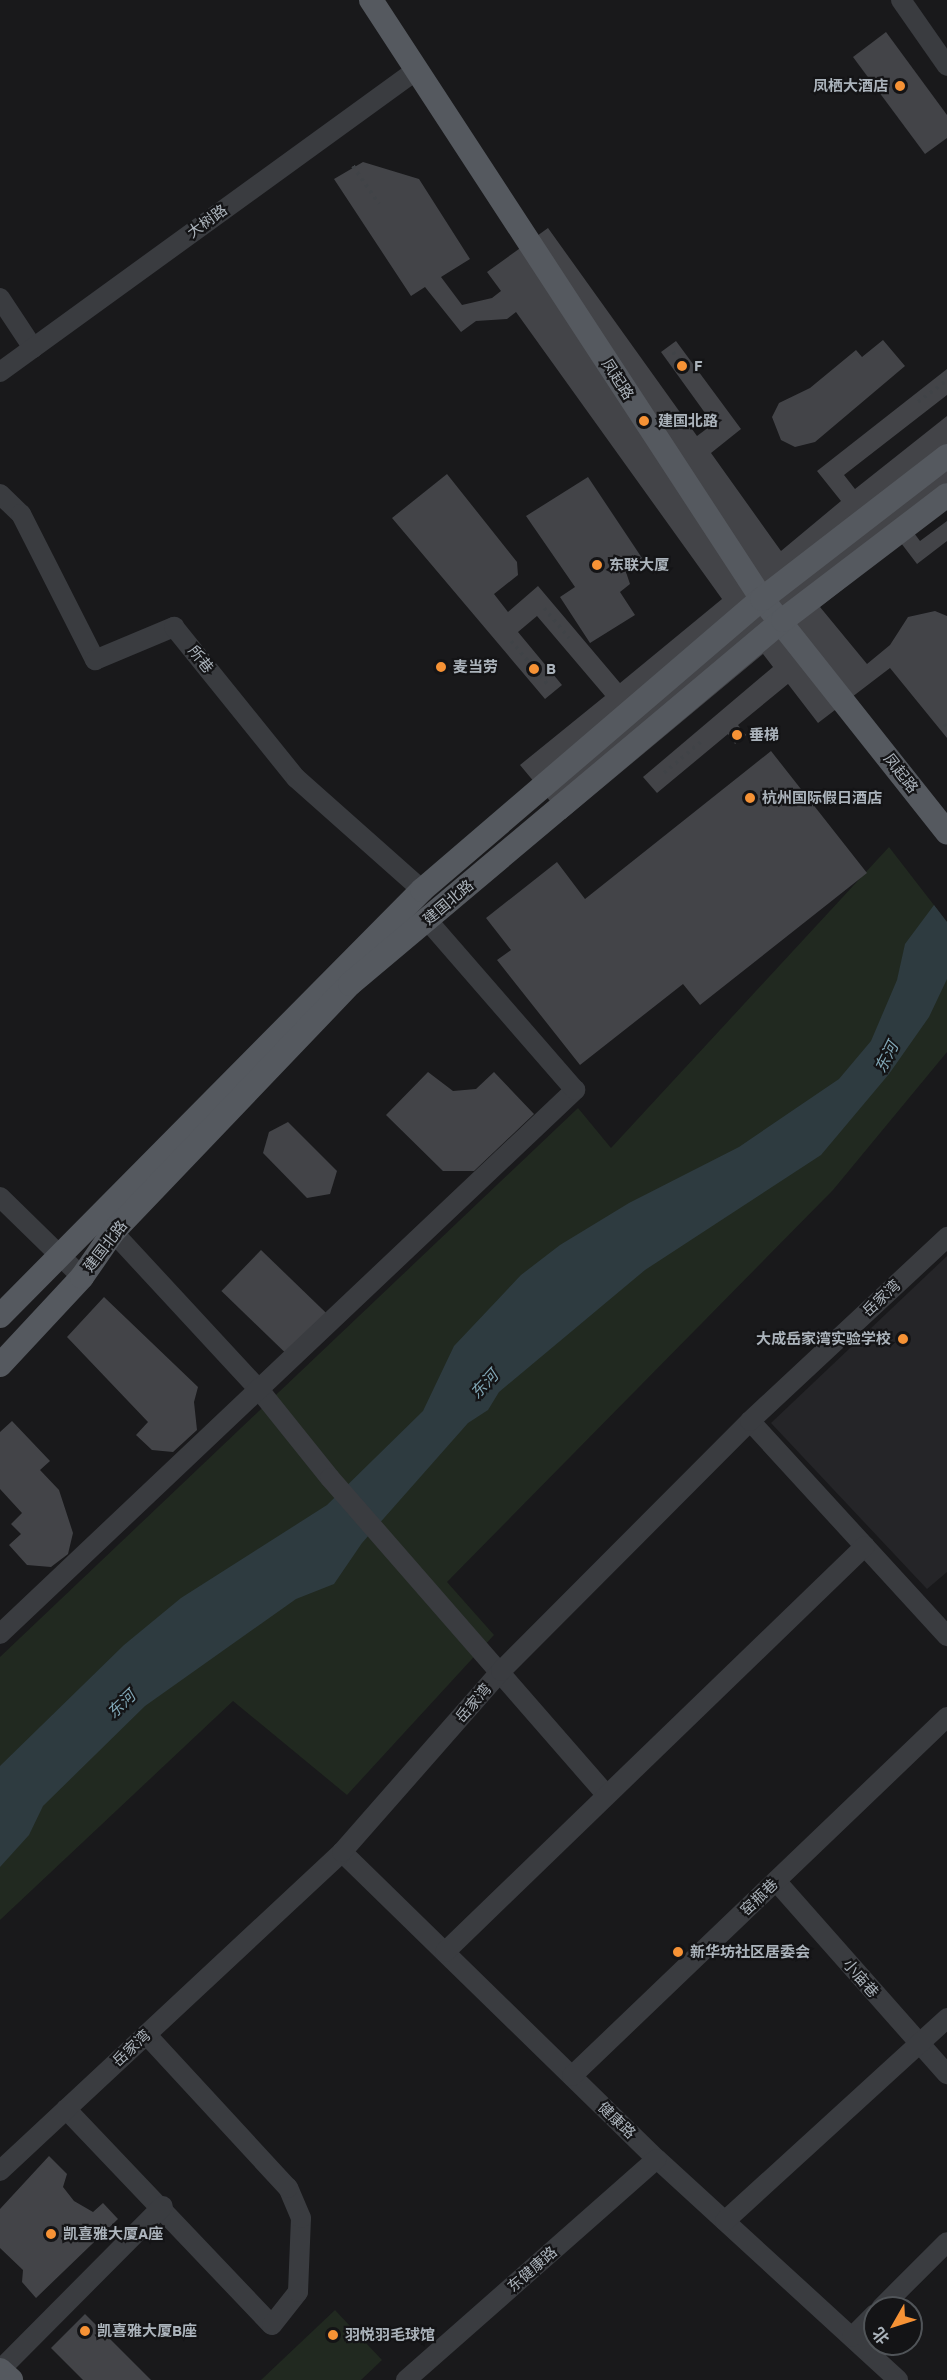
<!DOCTYPE html>
<html>
<head>
<meta charset="utf-8">
<style>
	body { margin:0 }
	#map { position:relative; width:947px; height:2380px; overflow:hidden; background:#19191b; font-family:"IBM Plex Sans","Noto Sans SC",sans-serif }
	div>[style] { position:absolute }
	.built>* { inset:0; background:#252528 }
	.green>* { inset:0; background:#212920 }
	.water>* { inset:0; background:#2e3b40 }
	.building>* { inset:0; background:#434448; transform-origin:0 0 }
	.path>* { height:4px; margin-top:-2px; transform-origin:0; background:repeating-linear-gradient(90deg,#404347 0 3px,transparent 0 7.5px) }
	.minor>* { height:20px; margin:-10px; padding:0 10px; transform-origin:10px; border-radius:10px; background:#3a3c40 }
	.major>* { height:24px; margin:-12px; padding:0 12px; transform-origin:12px; border-radius:12px; background:#55595f }
	.dots>* { width:16px; height:16px; translate:-50% -50%; box-sizing:border-box; border:3px solid #141416; border-radius:50% }
	span { translate:-50% -50%; white-space:nowrap; text-align:center; line-height:1.15; -webkit-text-stroke:4.5px #141416; paint-order:stroke }
	.poi-label { font-size:15px; color:#abb3bb; font-weight:700 }
	.right { translate:-100% -50%; text-align:right }
	.left { translate:0 -50%; text-align:left }
	.street-label { font-size:15px; color:#abb3bb }
	.water-label { font-size:16px; color:#81a7b6; font-style:italic }
	.north { position:absolute; left:863px; top:2296px; width:60px; height:60px; box-sizing:border-box; background:#141416; border:2px solid #505458; border-radius:50%; rotate:231deg; font-size:16px; font-weight:700; line-height:24px; text-align:center; color:#abb3bb }
	.north::after { content:''; display:block; margin:auto; width:21px; height:27px; background:#f69235; clip-path:polygon(50% 0,100% 100%,50% 72%,0 100%) }
</style>
</head>
<body>
<div id="map">
	<div class="built">
		<i style="clip-path:polygon(947px 1256px,947px 1572px,927px 1589px,771px 1423px)"></i>
	</div>
	<div class="green">
		<i style="clip-path:polygon(889px 847px,947px 922px,947px 1052px,833px 1190px,447px 1582px,494px 1635px,347px 1795px,233px 1701px,0 1920px,0 1657px,578px 1108px,611px 1148px)"></i>
		<i style="clip-path:polygon(335px 2310px,382px 2360px,361px 2380px,261px 2380px)"></i>
	</div>
	<div class="water">
		<i style="clip-path:polygon(934px 905px,947px 922px,947px 979px,929px 1017px,889px 1074px,821px 1155px,645px 1270px,499px 1392px,488px 1410px,468px 1423px,362px 1543px,334px 1584px,296px 1599px,145px 1706px,43px 1806px,29px 1835px,0 1867px,0 1766px,124px 1645px,181px 1598px,327px 1505px,423px 1411px,454px 1346px,521px 1275px,560px 1245px,629px 1203px,739px 1147px,839px 1079px,871px 1041px,897px 980px,905px 944px)"></i>
	</div>
	<div class="building">
		<i style="clip-path:polygon(886px 32px,947px 115px,947px 138px,925px 154px,853px 57px)"></i>
		<i style="clip-path:polygon(363px 162px,419px 179px,470px 259px,441px 277px,462px 305px,492px 298px,501px 291px,487px 272px,548px 228px,697px 436px,713px 424px,661px 352px,676px 341px,741px 429px,711px 453px,781px 551px,841px 501px,817px 471px,947px 369px,947px 395px,844px 475px,855px 489px,947px 416px,947px 506px,914px 533px,920px 541px,947px 521px,947px 541px,917px 564px,901px 543px,820px 607px,867px 664px,890px 645px,908px 617px,935px 611px,947px 616px,947px 738px,890px 668px,818px 723px,788px 684px,738px 725px,746px 735px,735px 744px,728px 734px,657px 793px,643px 777px,773px 667px,763px 654px,565px 819px,520px 765px,605px 696px,537px 616px,518px 632px,562px 685px,545px 699px,392px 518px,447px 474px,517px 562px,518px 575px,494px 594px,508px 612px,538px 586px,620px 683px,722px 599px,516px 312px,507px 319px,476px 321px,461px 332px,425px 287px,411px 296px,334px 179px)"></i>
		<i style="clip-path:polygon(883px 340px,905px 366px,815px 442px,795px 447px,781px 440px,772px 417px,779px 403px,810px 388px,856px 350px,862px 357px)"></i>
		<i style="clip-path:polygon(588px 477px,642px 558px,626px 572px,630px 584px,620px 592px,635px 615px,590px 643px,560px 597px,575px 587px,526px 516px)"></i>
		<i style="clip-path:polygon(771px 751px,867px 873px,700px 1005px,683px 984px,580px 1065px,497px 960px,511px 950px,486px 918px,557px 862px,585px 899px)"></i>
		<i style="clip-path:polygon(428px 1072px,453px 1091px,476px 1089px,494px 1072px,534px 1114px,474px 1171px,443px 1171px,386px 1115px)"></i>
		<i style="clip-path:polygon(288px 1122px,337px 1171px,330px 1194px,307px 1198px,263px 1153px,269px 1132px)"></i>
		<i style="left:261px;top:1250px;width:91px;height:57px;rotate:44deg"></i>
		<i style="clip-path:polygon(104px 1297px,198px 1387px,194px 1402px,197px 1430px,173px 1452px,152px 1450px,136px 1435px,148px 1422px,67px 1337px)"></i>
		<i style="clip-path:polygon(12px 1421px,50px 1461px,40px 1470px,59px 1490px,73px 1533px,68px 1554px,51px 1567px,27px 1565px,9px 1545px,21px 1534px,11px 1524px,22px 1513px,0 1489px,0 1432px)"></i>
		<i style="clip-path:polygon(49px 2156px,67px 2174px,63px 2187px,74px 2201px,93px 2212px,103px 2203px,118px 2219px,36px 2298px,22px 2282px,23px 2270px,0 2248px,0 2209px)"></i>
		<i style="clip-path:polygon(85px 2314px,151px 2380px,83px 2380px,51px 2348px)"></i>
	</div>
	<div class="path">
		<i style="left:353px;top:166px;width:46px;rotate:55.6deg"></i>
		<i style="left:673px;top:352px;width:22px;rotate:54deg"></i>
		<i style="left:918px;top:402px;width:36px;rotate:-37deg"></i>
		<i style="left:544px;top:608px;width:39px;rotate:50deg"></i>
		<i style="left:511px;top:641px;width:59px;rotate:49.8deg"></i>
		<i style="left:944px;top:724px;width:5px;rotate:53deg"></i>
		<i style="left:664px;top:773px;width:51px;rotate:-40.2deg"></i>
	</div>
	<div class="minor">
		<i style="left:901px;top:0;width:80px;rotate:55.1deg"></i>
		<i style="left:0;top:298px;width:60px;rotate:56.6deg"></i>
		<i style="left:0;top:372px;width:513px;rotate:-35.95deg"></i>
		<i style="left:0;top:494px;width:29px;rotate:44deg"></i>
		<i style="left:21px;top:514px;width:164px;rotate:63.1deg"></i>
		<i style="left:95px;top:660px;width:86px;rotate:-22.7deg"></i>
		<i style="left:174px;top:627px;width:194px;rotate:51.1deg"></i>
		<i style="left:296px;top:778px;width:169px;rotate:41.6deg"></i>
		<i style="left:0;top:1197px;width:115px;rotate:44.3deg"></i>
		<i style="left:113px;top:1232px;width:218px;rotate:47.2deg"></i>
		<i style="left:261px;top:1392px;width:110px;rotate:51.3deg"></i>
		<i style="left:330px;top:1478px;width:420px;rotate:48.9deg"></i>
		<i style="left:750px;top:1421px;width:292px;rotate:47.5deg"></i>
		<i style="left:0;top:1634px;width:792px;rotate:-43.41deg"></i>
		<i style="left:575px;top:1090px;width:225px;rotate:-131deg"></i>
		<i style="left:342px;top:1852px;width:440px;rotate:44.3deg"></i>
		<i style="left:657px;top:2159px;width:327px;rotate:42.5deg"></i>
		<i style="left:776px;top:1881px;width:258px;rotate:48.5deg"></i>
		<i style="left:445px;top:1952px;width:584px;rotate:-44.03deg"></i>
		<i style="left:572px;top:2076px;width:519px;rotate:-43.75deg"></i>
		<i style="left:66px;top:2109px;width:298px;rotate:46.4deg"></i>
		<i style="left:272px;top:2325px;width:42px;rotate:-51.8deg"></i>
		<i style="left:298px;top:2292px;width:74px;rotate:-87.7deg"></i>
		<i style="left:301px;top:2218px;width:33px;rotate:-113deg"></i>
		<i style="left:288px;top:2188px;width:209px;rotate:-132.7deg"></i>
		<i style="left:0;top:2171px;width:468px;rotate:-43deg"></i>
		<i style="left:342px;top:1852px;width:241px;rotate:-48.7deg"></i>
		<i style="left:501px;top:1671px;width:353px;rotate:-45.1deg"></i>
		<i style="left:750px;top:1421px;width:270px;rotate:-43deg"></i>
		<i style="left:725px;top:2221px;width:301px;rotate:-42.4deg"></i>
		<i style="left:881px;top:2308px;width:93px;rotate:-45deg"></i>
		<i style="left:852px;top:2337px;width:33px;rotate:-45deg"></i>
		<i style="left:0;top:2370px;width:231px;rotate:-45.2deg"></i>
		<i style="left:406px;top:2380px;width:334px;rotate:-41.4deg"></i>
	</div>
	<div class="major">
		<i style="left:371px;top:0;width:715px;rotate:56.87deg"></i>
		<i style="left:762px;top:599px;width:298px;rotate:51.6deg"></i>
		<i style="left:0;top:1316px;width:600px;rotate:-45.27deg"></i>
		<i style="left:422px;top:890px;width:448px;rotate:-40.6deg"></i>
		<i style="left:762px;top:599px;width:234px;rotate:-37.7deg"></i>
		<i style="left:0;top:1365px;width:120px;rotate:-47deg"></i>
		<i style="left:82px;top:1277px;width:55px;rotate:-55.4deg"></i>
		<i style="left:113px;top:1232px;width:343px;rotate:-46.3deg"></i>
		<i style="left:350px;top:984px;width:566px;rotate:-40.05deg"></i>
		<i style="left:783px;top:620px;width:206px;rotate:-37.3deg"></i>
		<i style="left:0;top:2370px;width:15px;rotate:42deg"></i>
	</div>
	<div class="dots">
		<i style="left:900px;top:86px;background:#f69235"></i>
		<i style="left:682px;top:366px;background:#f69235"></i>
		<i style="left:644px;top:421px;background:#f69235"></i>
		<i style="left:597px;top:565px;background:#f69235"></i>
		<i style="left:441px;top:667px;background:#f69235"></i>
		<i style="left:534px;top:669px;background:#f69235"></i>
		<i style="left:737px;top:735px;background:#f69235"></i>
		<i style="left:750px;top:798px;background:#f69235"></i>
		<i style="left:903px;top:1339px;background:#f69235"></i>
		<i style="left:678px;top:1952px;background:#f69235"></i>
		<i style="left:51px;top:2234px;background:#f69235"></i>
		<i style="left:85px;top:2331px;background:#f69235"></i>
		<i style="left:333px;top:2335px;background:#f69235"></i>
	</div>
	<div class="poi-label">
		<span class="right" style="left:888px;top:86px">凤栖大酒店</span>
		<span class="left" style="left:694px;top:366px">F</span>
		<span class="left" style="left:658px;top:421px">建国北路</span>
		<span class="left" style="left:609px;top:565px">东联大厦</span>
		<span class="left" style="left:453px;top:667px">麦当劳</span>
		<span class="left" style="left:546px;top:669px">B</span>
		<span class="left" style="left:749px;top:735px">垂梯</span>
		<span class="left" style="left:762px;top:798px">杭州国际假日酒店</span>
		<span class="right" style="left:891px;top:1339px">大成岳家湾实验学校</span>
		<span class="left" style="left:690px;top:1952px">新华坊社区居委会</span>
		<span class="left" style="left:63px;top:2234px">凯喜雅大厦A座</span>
		<span class="left" style="left:97px;top:2331px">凯喜雅大厦B座</span>
		<span class="left" style="left:345px;top:2335px">羽悦羽毛球馆</span>
	</div>
	<div class="street-label">
		<span style="left:207px;top:221px;rotate:-36deg">大树路</span>
		<span style="left:618px;top:379px;rotate:57deg">凤起路</span>
		<span style="left:201px;top:659px;rotate:51deg">所巷</span>
		<span style="left:901px;top:773px;rotate:52deg">凤起路</span>
		<span style="left:448px;top:902px;rotate:-40deg">建国北路</span>
		<span style="left:105px;top:1246px;rotate:-52deg">建国北路</span>
		<span style="left:881px;top:1298px;rotate:-43deg">岳家湾</span>
		<span style="left:473px;top:1703px;rotate:-49deg">岳家湾</span>
		<span style="left:759px;top:1897px;rotate:-44deg">窑瓶巷</span>
		<span style="left:861px;top:1978px;rotate:49deg">小庙巷</span>
		<span style="left:131px;top:2048px;rotate:-43deg">岳家湾</span>
		<span style="left:617px;top:2120px;rotate:44deg">健康路</span>
		<span style="left:532px;top:2269px;rotate:-41deg">东健康路</span>
	</div>
	<div class="water-label">
		<span style="left:886px;top:1057px;rotate:-63deg">东河</span>
		<span style="left:484px;top:1384px;rotate:-47deg">东河</span>
		<span style="left:121px;top:1704px;rotate:-44deg">东河</span>
	</div>
	<div class="north">北</div>
</div>
</body>
</html>
